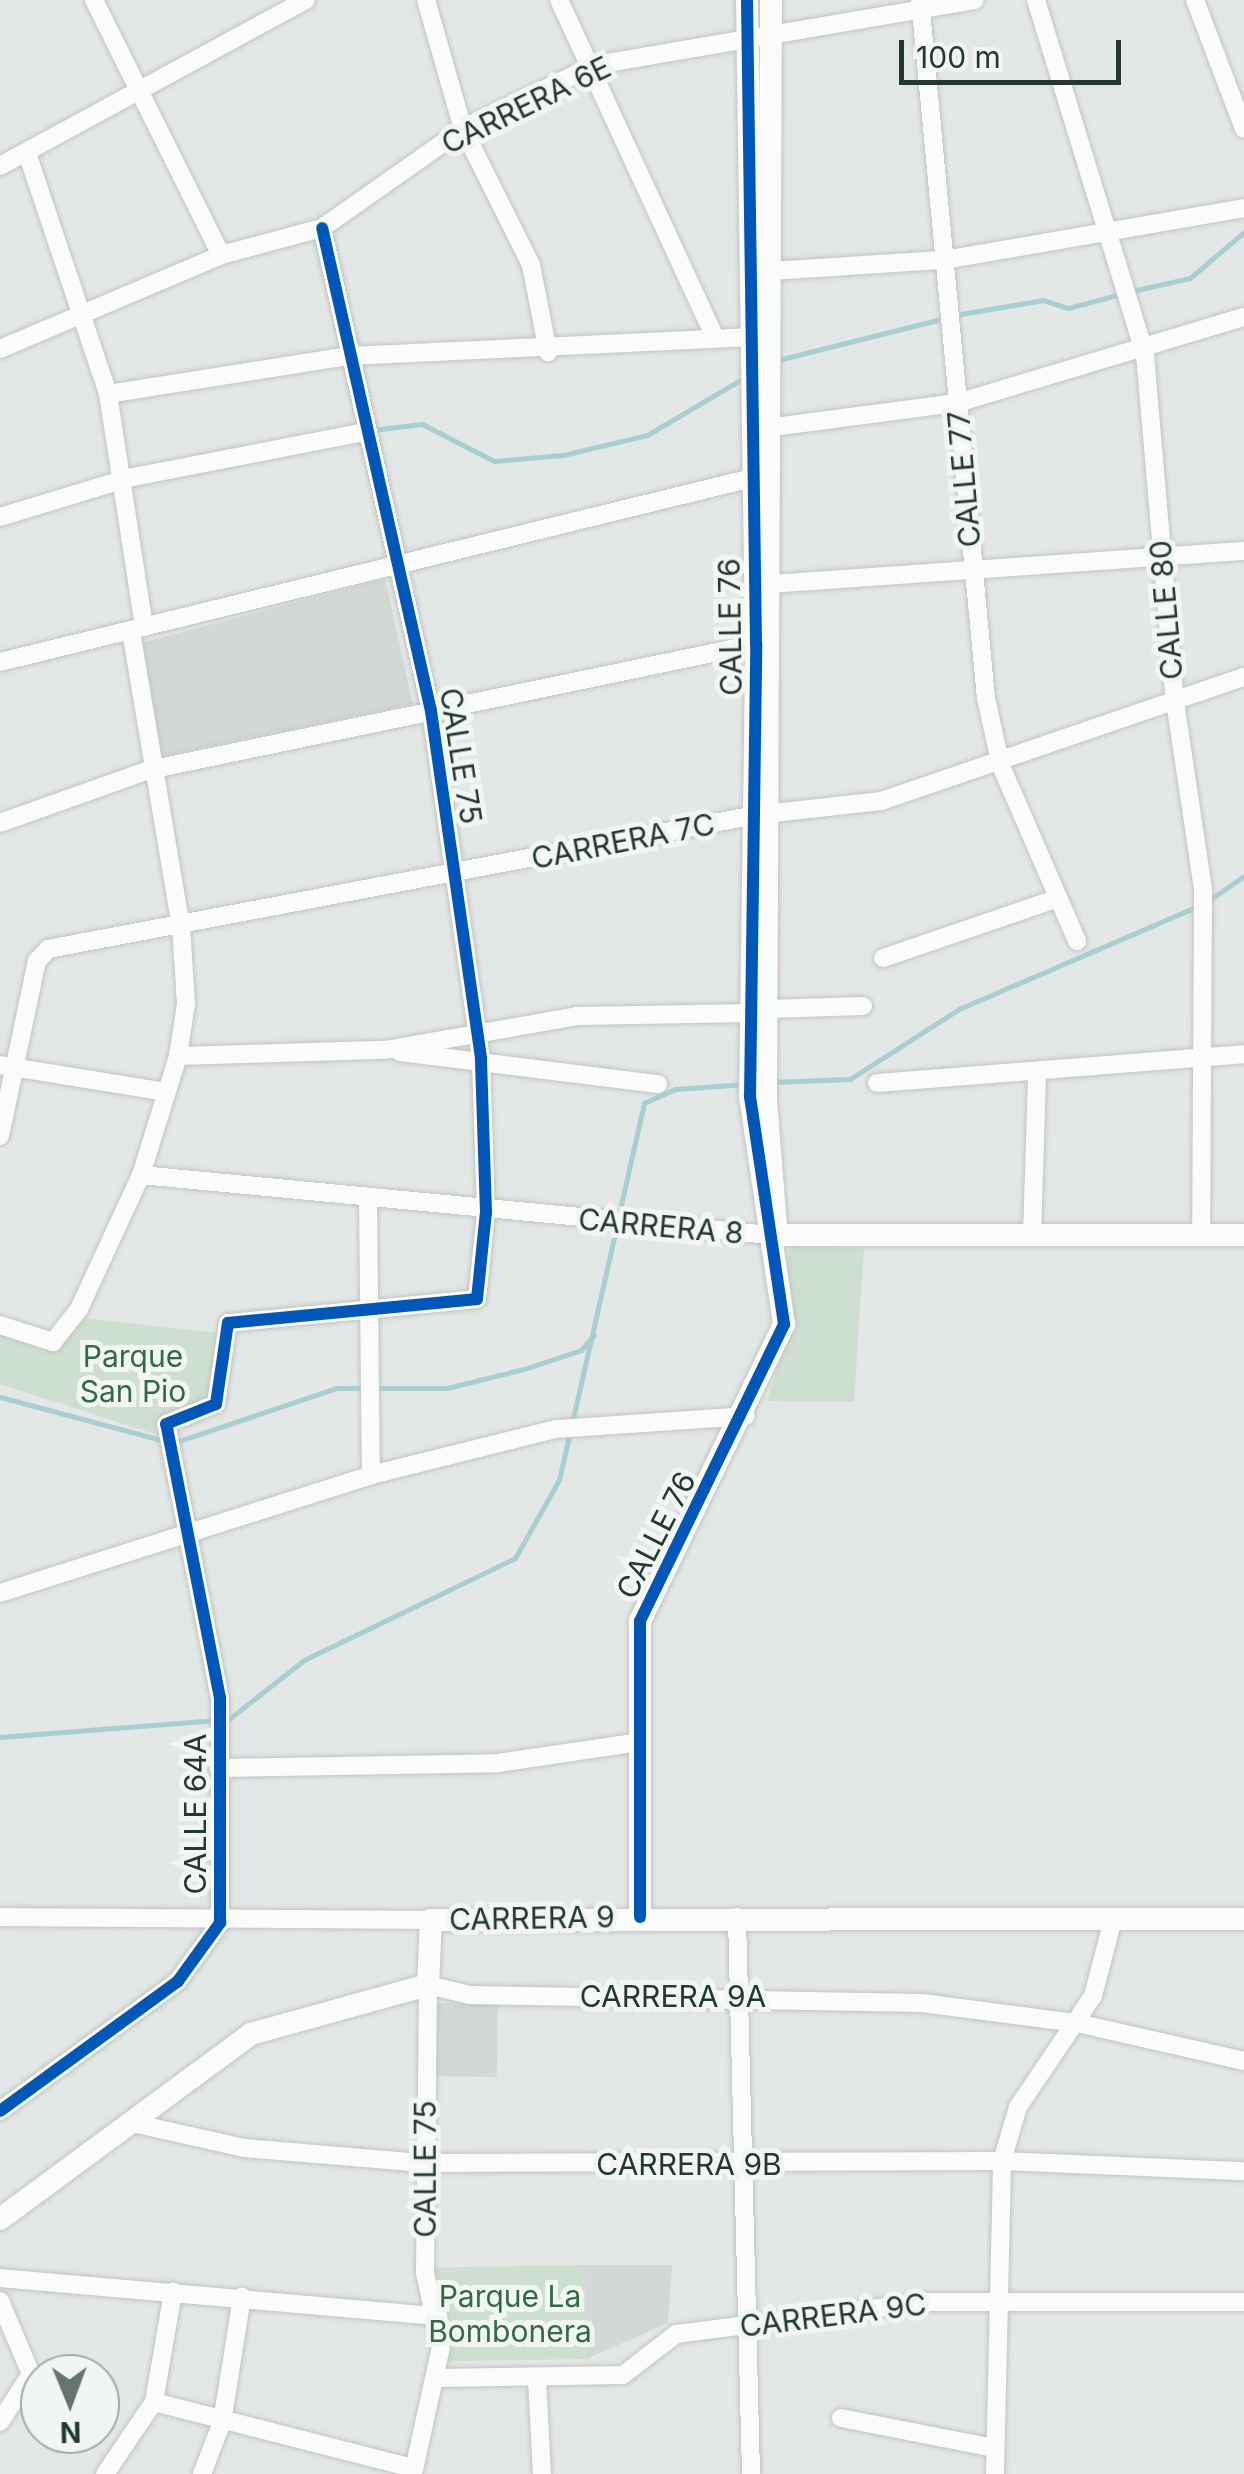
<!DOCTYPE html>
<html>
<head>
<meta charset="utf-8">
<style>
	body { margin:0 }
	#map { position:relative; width:1244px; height:2474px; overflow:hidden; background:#e3e7e5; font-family:Inter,sans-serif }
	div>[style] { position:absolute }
	.built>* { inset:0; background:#d1d8d5; transform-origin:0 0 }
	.green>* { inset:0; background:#cedfd2; transform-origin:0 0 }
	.stream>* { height:5px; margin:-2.5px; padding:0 2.5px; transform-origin:2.5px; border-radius:2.5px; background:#a8ced1 }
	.roads { filter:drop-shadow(0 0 2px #c0c4c2) drop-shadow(0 0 2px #c0c4c2) }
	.street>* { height:18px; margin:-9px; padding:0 9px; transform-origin:9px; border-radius:9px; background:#fbfbfb }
	.secondary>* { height:22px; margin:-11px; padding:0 11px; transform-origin:11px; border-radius:11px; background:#fbfbfb }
	.cycleway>* { height:12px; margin:-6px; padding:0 6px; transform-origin:6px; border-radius:6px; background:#0057b8 }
	span { translate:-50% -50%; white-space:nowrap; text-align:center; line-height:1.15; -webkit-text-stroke:10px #f1f6f3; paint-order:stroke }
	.street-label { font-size:30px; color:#233831 }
	.park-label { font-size:30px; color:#336944 }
	.north { position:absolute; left:20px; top:2354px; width:100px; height:100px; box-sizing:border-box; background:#f1f6f3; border:2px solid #9faaa5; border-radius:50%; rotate:179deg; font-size:28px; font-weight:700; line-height:40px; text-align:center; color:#233831 }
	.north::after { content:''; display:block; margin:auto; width:35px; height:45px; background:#667570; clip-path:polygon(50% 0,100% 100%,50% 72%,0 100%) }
	.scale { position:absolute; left:899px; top:40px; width:222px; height:45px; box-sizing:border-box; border:5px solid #233831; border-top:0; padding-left:12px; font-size:30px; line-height:35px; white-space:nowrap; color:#233831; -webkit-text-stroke:8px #f1f6f3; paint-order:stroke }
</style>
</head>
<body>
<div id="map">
	<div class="built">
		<i style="clip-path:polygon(385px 579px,413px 704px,153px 758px,141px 643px)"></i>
		<i style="left:431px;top:2003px;width:67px;height:73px;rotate:1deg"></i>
		<i style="clip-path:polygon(584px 2265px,672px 2265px,668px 2323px,586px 2359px)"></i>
	</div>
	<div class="green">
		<i style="clip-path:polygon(789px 1247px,864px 1248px,854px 1402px,767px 1401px,781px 1355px)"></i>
		<i style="clip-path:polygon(83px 1318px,218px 1333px,212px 1398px,158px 1435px,0 1384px,0 1329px,57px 1350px)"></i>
		<i style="left:584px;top:2265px;width:94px;height:149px;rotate:89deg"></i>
	</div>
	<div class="stream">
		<i style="left:1132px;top:291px;width:59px;rotate:-12.6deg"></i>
		<i style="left:1190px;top:278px;width:71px;rotate:-40.4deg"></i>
		<i style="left:778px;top:360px;width:189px;rotate:-14.1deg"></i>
		<i style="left:961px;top:314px;width:83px;rotate:-9.7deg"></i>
		<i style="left:1043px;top:300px;width:26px;rotate:18deg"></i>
		<i style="left:1068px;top:308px;width:55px;rotate:-14.8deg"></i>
		<i style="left:372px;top:430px;width:50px;rotate:-6.8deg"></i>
		<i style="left:422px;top:424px;width:81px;rotate:27.2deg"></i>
		<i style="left:494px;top:461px;width:69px;rotate:-5deg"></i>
		<i style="left:563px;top:455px;width:86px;rotate:-13.4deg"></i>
		<i style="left:647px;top:435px;width:116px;rotate:-30.5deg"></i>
		<i style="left:1208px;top:901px;width:44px;rotate:-34.8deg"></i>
		<i style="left:772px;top:1082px;width:78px;rotate:-2.2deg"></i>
		<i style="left:850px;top:1079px;width:130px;rotate:-32.7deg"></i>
		<i style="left:959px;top:1009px;width:260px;rotate:-23.3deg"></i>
		<i style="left:619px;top:1214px;width:114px;rotate:-77.3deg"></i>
		<i style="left:644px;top:1103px;width:35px;rotate:-24deg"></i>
		<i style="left:676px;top:1089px;width:70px;rotate:-4.1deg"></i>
		<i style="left:0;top:1397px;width:171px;rotate:14.9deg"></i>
		<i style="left:176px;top:1442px;width:169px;rotate:-18.6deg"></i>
		<i style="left:336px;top:1388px;width:111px"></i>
		<i style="left:447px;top:1388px;width:79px;rotate:-13.9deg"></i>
		<i style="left:524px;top:1369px;width:60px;rotate:-18.4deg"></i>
		<i style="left:581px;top:1350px;width:20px;rotate:-49deg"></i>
		<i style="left:0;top:1737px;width:230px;rotate:-4.5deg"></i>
		<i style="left:229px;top:1719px;width:95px;rotate:-38.2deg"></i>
		<i style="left:304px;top:1660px;width:234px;rotate:-25.8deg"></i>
		<i style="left:515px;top:1558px;width:90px;rotate:-60.6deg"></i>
		<i style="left:559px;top:1480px;width:262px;rotate:-77.2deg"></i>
	</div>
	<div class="roads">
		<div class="street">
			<i style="left:94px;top:0;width:285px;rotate:63.5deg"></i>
			<i style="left:426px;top:0;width:134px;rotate:74deg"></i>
			<i style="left:463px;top:129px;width:152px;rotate:63.4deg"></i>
			<i style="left:531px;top:265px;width:89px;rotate:78.9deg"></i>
			<i style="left:559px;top:0;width:372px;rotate:65.2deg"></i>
			<i style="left:920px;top:0;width:701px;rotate:84.6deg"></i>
			<i style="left:986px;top:698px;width:70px;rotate:77.6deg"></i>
			<i style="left:1001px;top:766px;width:191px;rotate:66.5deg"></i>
			<i style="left:1036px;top:0;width:370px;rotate:72.9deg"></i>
			<i style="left:1145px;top:354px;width:342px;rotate:85.1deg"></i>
			<i style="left:1174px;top:695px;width:196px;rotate:81.5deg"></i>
			<i style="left:1203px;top:889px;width:347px;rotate:90.3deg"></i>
			<i style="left:1195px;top:0;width:138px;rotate:69.2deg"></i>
			<i style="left:27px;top:153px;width:254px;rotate:71.4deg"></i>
			<i style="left:108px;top:394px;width:236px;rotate:81.2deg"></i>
			<i style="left:0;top:166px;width:348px;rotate:-28.5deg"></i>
			<i style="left:772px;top:271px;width:172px;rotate:-3.7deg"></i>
			<i style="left:944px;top:260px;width:304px;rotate:-9.8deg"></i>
			<i style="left:0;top:349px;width:240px;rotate:-23deg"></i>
			<i style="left:221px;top:255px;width:105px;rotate:-15deg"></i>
			<i style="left:322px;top:228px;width:172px;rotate:-35.1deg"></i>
			<i style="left:463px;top:129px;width:147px;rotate:-25.9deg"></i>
			<i style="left:595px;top:65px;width:385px;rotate:-9.7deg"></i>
			<i style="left:108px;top:394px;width:243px;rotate:-9deg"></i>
			<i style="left:348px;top:356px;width:402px;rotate:-2.7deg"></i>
			<i style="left:774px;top:427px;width:185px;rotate:-7.5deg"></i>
			<i style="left:957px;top:403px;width:300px;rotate:-16.7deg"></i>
			<i style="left:0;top:517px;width:134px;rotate:-16.9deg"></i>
			<i style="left:128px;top:478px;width:240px;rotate:-11deg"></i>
			<i style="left:756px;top:585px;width:489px;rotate:-4deg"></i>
			<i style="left:0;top:662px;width:774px;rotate:-13.75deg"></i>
			<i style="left:0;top:823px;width:158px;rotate:-19.6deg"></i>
			<i style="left:149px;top:770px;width:620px;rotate:-11.73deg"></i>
			<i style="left:883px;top:958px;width:185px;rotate:-18.9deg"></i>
			<i style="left:768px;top:1009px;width:95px;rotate:-1.8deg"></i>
			<i style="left:400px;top:1052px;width:260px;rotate:7.1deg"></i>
			<i style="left:178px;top:1056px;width:207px;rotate:-1.7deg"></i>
			<i style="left:385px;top:1050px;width:195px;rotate:-10deg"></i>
			<i style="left:577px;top:1016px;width:173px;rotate:-1deg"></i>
			<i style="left:0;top:1065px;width:168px;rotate:9.2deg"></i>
			<i style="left:877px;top:1083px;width:368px;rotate:-4.5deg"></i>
			<i style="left:0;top:1136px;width:179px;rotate:-78.1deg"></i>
			<i style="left:37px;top:961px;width:16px;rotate:-47deg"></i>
			<i style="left:48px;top:949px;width:721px;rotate:-10.72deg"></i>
			<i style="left:756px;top:815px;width:126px;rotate:-6.4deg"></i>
			<i style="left:881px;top:801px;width:384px;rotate:-18.9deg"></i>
			<i style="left:141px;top:1175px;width:632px;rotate:5.45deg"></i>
			<i style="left:368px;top:1199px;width:276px;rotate:89.4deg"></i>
			<i style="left:1032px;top:1236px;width:162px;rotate:-88.2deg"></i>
			<i style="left:0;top:1325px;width:56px;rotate:17.8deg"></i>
			<i style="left:53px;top:1342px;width:42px;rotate:-51.8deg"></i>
			<i style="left:79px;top:1309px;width:148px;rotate:-65.2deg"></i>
			<i style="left:141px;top:1175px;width:125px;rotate:-72.7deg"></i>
			<i style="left:178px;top:1056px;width:53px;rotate:-81.3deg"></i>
			<i style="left:186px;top:1004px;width:77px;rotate:-93.7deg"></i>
			<i style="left:181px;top:927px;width:301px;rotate:-99.6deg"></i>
			<i style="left:0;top:1593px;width:389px;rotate:-17.6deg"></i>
			<i style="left:371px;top:1475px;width:191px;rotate:-14deg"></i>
			<i style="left:556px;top:1429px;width:190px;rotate:-3.9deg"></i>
			<i style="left:219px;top:1768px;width:279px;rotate:-1deg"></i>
			<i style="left:498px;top:1763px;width:144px;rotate:-8.4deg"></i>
			<i style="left:0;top:1917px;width:431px;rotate:0.4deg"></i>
			<i style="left:737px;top:1917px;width:557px;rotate:88.56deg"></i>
			<i style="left:0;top:2111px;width:220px;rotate:-36.1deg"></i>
			<i style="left:178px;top:1981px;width:72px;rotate:-54.1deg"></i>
			<i style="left:220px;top:1923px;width:225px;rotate:-90deg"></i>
			<i style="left:220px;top:1698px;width:279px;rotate:-101.1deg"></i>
			<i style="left:166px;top:1424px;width:54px;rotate:-21.8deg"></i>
			<i style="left:216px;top:1404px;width:82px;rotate:-81.6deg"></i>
			<i style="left:228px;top:1323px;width:250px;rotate:-5.5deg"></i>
			<i style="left:477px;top:1299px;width:87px;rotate:-84.1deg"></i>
			<i style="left:486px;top:1212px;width:154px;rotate:-91.9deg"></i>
			<i style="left:481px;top:1058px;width:351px;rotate:-98.2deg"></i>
			<i style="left:431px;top:711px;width:495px;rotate:-102.7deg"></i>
			<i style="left:137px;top:2124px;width:110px;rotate:12.6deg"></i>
			<i style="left:244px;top:2148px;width:181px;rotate:4.8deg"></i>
			<i style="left:424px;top:2163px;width:578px;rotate:-0.2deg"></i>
			<i style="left:1002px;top:2161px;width:242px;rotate:2.4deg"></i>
			<i style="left:0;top:2278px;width:440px;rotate:5deg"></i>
			<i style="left:0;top:2301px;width:79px;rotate:67deg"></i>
			<i style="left:31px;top:2374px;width:57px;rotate:122.9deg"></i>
			<i style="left:437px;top:2378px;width:186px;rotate:-0.9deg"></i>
			<i style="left:623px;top:2375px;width:67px;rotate:-37.7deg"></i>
			<i style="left:676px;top:2334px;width:253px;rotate:-7.3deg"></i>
			<i style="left:927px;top:2302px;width:317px"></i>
			<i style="left:537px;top:2379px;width:95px;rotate:87deg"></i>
			<i style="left:154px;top:2402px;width:267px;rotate:14.3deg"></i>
			<i style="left:841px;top:2418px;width:156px;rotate:11.1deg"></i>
			<i style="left:105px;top:2474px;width:87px;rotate:-55.8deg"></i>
			<i style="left:154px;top:2402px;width:112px;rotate:-80.2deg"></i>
			<i style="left:202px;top:2474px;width:56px;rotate:-69deg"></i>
			<i style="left:222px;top:2422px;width:127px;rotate:-80.9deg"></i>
			<i style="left:413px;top:2474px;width:130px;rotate:-77.6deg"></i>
			<i style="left:441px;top:2347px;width:76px;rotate:-102.2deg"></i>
			<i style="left:425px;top:2273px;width:288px;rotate:-89.4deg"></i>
			<i style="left:428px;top:1985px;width:43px;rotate:13.4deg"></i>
			<i style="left:470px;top:1995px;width:452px;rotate:1deg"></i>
			<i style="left:922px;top:2003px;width:156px;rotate:7.4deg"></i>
			<i style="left:1077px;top:2023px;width:171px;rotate:12.8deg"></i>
			<i style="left:995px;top:2474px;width:313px;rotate:-88.7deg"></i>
			<i style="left:1002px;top:2161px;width:56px;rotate:-73.5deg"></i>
			<i style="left:1018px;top:2107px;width:134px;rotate:-56deg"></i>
			<i style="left:1093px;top:1996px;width:80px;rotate:-75.4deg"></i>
		</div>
		<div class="secondary">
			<i style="left:771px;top:0;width:1099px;rotate:90.26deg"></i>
			<i style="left:766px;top:1099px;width:127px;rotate:85.5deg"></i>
			<i style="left:770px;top:1235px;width:474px"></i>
			<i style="left:640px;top:1917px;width:296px;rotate:-90deg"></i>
			<i style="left:640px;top:1621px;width:330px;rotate:-64.1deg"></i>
			<i style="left:784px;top:1324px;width:230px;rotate:-98.5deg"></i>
			<i style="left:750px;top:1097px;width:453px;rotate:-89.2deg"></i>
			<i style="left:756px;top:644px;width:644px;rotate:-90.8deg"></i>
			<i style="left:0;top:2219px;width:312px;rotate:-36.4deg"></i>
			<i style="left:251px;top:2034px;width:184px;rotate:-15.5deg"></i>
			<i style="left:428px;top:1985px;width:65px;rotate:-87.4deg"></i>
			<i style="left:431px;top:1920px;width:813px;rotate:-0.07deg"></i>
		</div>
	</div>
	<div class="cycleway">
		<i style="left:640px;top:1917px;width:296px;rotate:-90deg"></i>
		<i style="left:640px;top:1621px;width:330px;rotate:-64.1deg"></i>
		<i style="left:784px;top:1324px;width:230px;rotate:-98.5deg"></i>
		<i style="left:750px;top:1097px;width:453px;rotate:-89.2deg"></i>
		<i style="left:756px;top:644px;width:644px;rotate:-90.8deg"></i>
		<i style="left:0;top:2111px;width:220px;rotate:-36.1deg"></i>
		<i style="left:178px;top:1981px;width:72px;rotate:-54.1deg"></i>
		<i style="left:220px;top:1923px;width:225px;rotate:-90deg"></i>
		<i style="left:220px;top:1698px;width:279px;rotate:-101.1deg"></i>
		<i style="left:166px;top:1424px;width:54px;rotate:-21.8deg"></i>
		<i style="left:216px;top:1404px;width:82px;rotate:-81.6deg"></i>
		<i style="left:228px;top:1323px;width:250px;rotate:-5.5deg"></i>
		<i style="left:477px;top:1299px;width:87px;rotate:-84.1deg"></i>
		<i style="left:486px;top:1212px;width:154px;rotate:-91.9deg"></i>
		<i style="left:481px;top:1058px;width:351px;rotate:-98.2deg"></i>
		<i style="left:431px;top:711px;width:495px;rotate:-102.7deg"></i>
	</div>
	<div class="street-label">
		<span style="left:526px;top:105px;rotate:-26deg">CARRERA 6E</span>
		<span style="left:964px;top:479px;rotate:-95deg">CALLE 77</span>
		<span style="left:1166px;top:610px;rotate:-95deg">CALLE 80</span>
		<span style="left:730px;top:627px;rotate:-91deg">CALLE 76</span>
		<span style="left:461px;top:756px;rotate:81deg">CALLE 75</span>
		<span style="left:623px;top:841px;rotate:-11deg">CARRERA 7C</span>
		<span style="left:661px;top:1226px;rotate:5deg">CARRERA 8</span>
		<span style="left:656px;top:1535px;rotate:-63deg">CALLE 76</span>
		<span style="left:195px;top:1814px;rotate:-90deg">CALLE 64A</span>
		<span style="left:532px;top:1918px;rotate:-1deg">CARRERA 9</span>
		<span style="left:673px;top:1996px">CARRERA 9A</span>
		<span style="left:689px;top:2164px">CARRERA 9B</span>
		<span style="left:425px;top:2169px;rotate:-90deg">CALLE 75</span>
		<span style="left:833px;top:2315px;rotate:-7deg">CARRERA 9C</span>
	</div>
	<div class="park-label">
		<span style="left:133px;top:1373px">Parque<br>San Pio</span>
		<span style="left:510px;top:2313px">Parque La<br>Bombonera</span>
	</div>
	<div class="north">N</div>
	<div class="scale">100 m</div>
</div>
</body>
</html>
